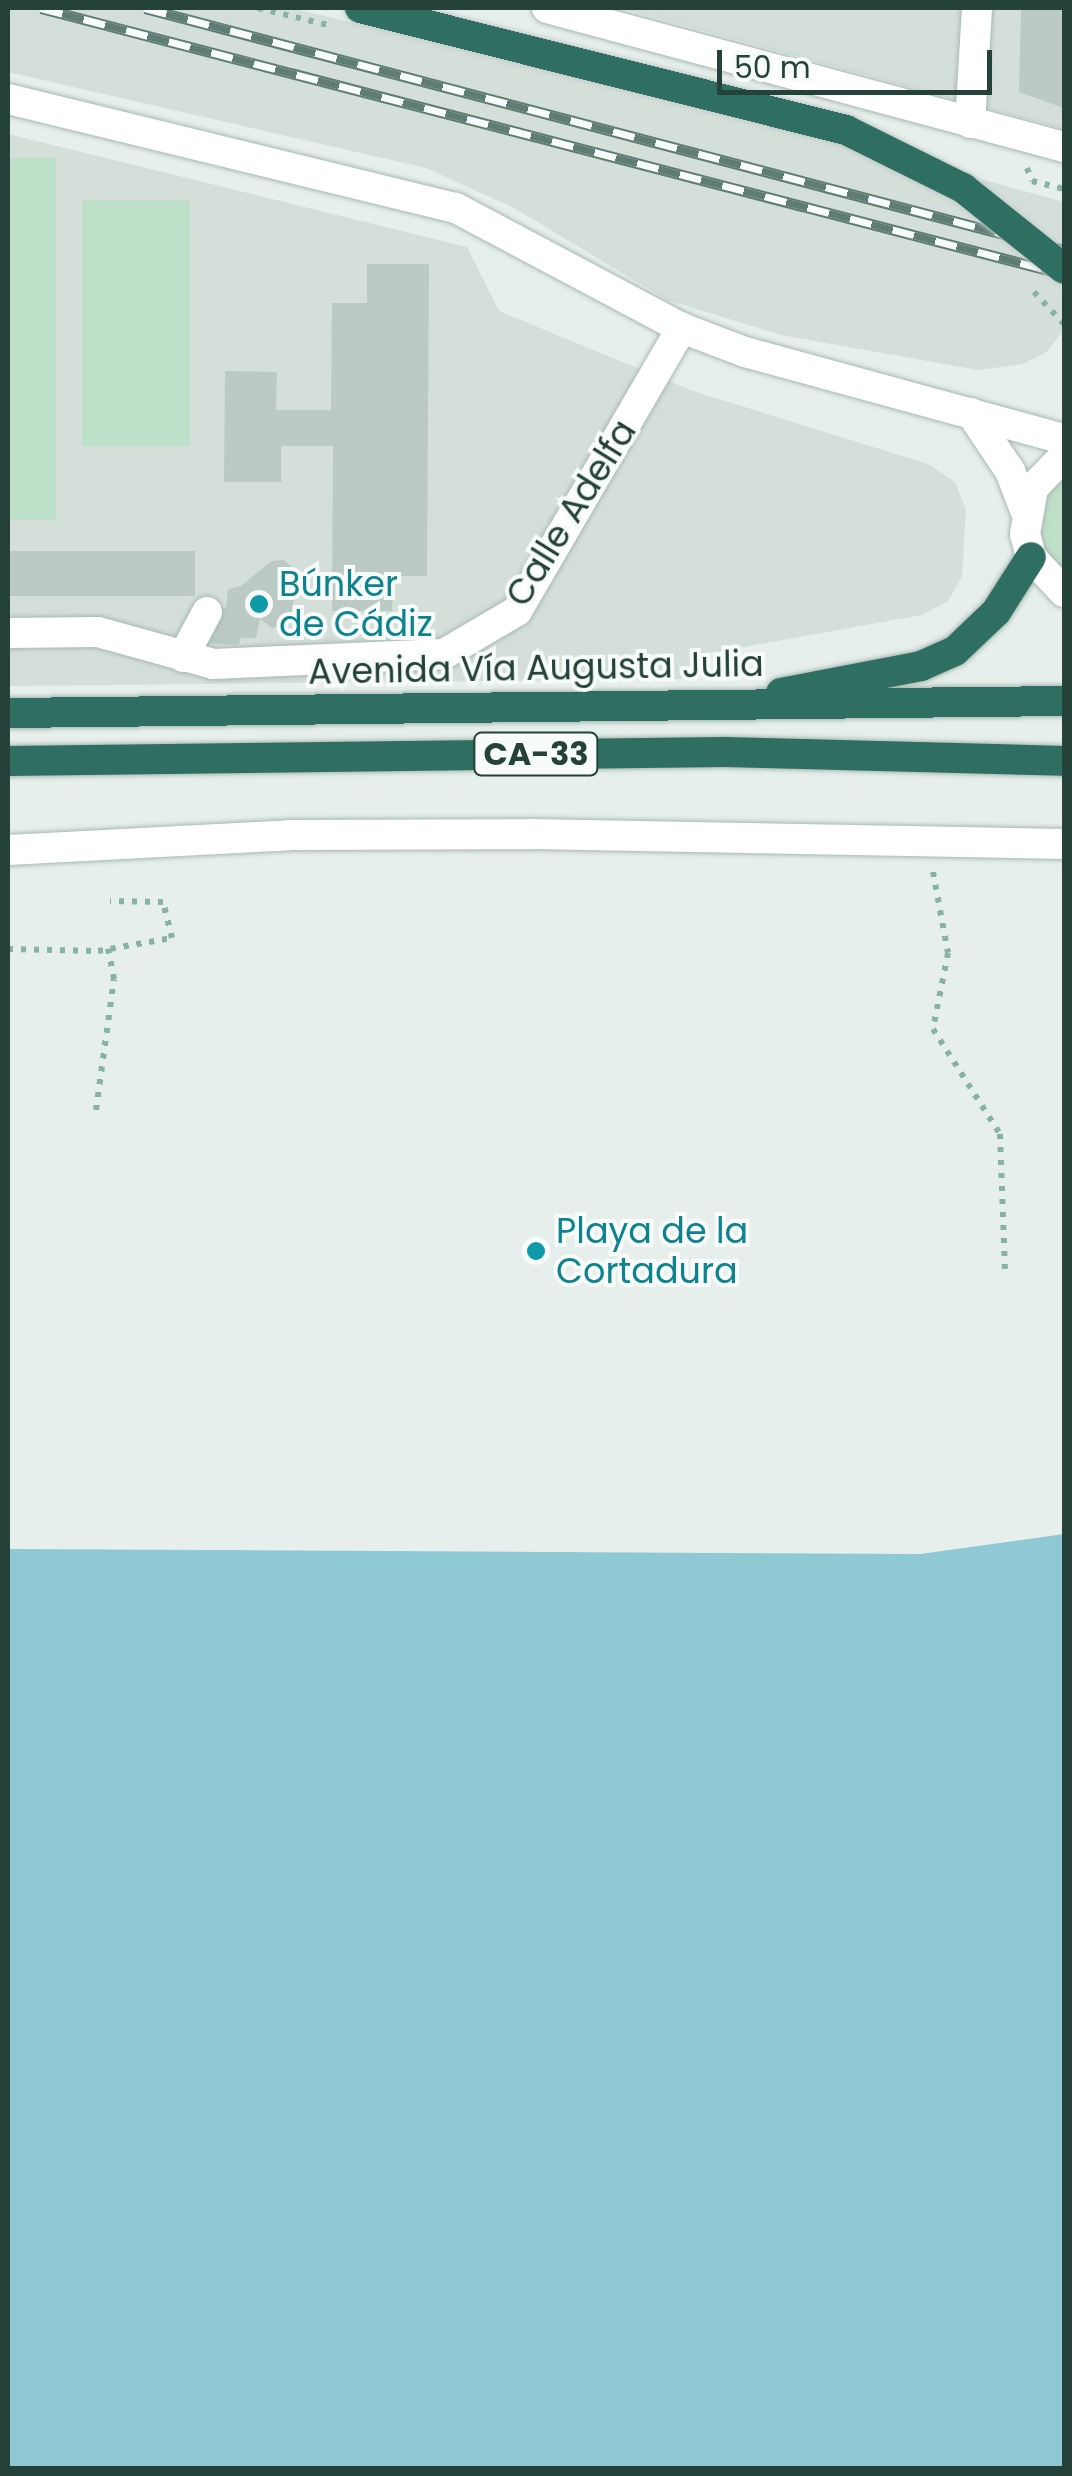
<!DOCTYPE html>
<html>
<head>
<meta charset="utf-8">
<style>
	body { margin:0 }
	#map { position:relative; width:1072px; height:2476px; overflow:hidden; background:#e6efeb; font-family:Poppins,sans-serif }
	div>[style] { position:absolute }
	.built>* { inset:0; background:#d4dfda }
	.green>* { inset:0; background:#bfe0c8; transform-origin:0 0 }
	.water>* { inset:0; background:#8ec9d4 }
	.building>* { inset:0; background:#bbcac4; transform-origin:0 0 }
	.path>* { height:6px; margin-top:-3px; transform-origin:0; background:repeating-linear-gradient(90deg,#86b3a5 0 5px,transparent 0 13px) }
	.roads { filter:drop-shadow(0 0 2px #a8b8b2) drop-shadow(0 0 2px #a8b8b2) }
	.minor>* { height:30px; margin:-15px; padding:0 15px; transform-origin:15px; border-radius:15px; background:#fff }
	.highway>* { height:30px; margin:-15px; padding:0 15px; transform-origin:15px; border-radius:15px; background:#2f6f62 }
	.rail>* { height:11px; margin-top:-5.5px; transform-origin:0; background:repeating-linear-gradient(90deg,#f7fbf9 0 22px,#5f7d75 0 44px); box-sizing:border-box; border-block:2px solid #5f7d75 }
	.path-bridge>* { height:6px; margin-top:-3px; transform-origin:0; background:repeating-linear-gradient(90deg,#86b3a5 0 5px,transparent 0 13px) }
	.bridges { filter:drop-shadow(0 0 2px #c2cac8) drop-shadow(0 0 2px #c2cac8) }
	.highway-bridge>* { height:30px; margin:-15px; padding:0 15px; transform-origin:15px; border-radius:15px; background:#2f6f62 }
	.dots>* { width:28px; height:28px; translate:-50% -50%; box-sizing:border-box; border:5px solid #f7fbf9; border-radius:50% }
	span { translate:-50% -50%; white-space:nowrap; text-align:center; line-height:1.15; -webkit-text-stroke:8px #f7fbf9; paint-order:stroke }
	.shield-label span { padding:2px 8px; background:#f7fbf9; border:2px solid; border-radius:8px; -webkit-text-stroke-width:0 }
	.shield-label { font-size:32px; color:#24423a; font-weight:700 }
	.street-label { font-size:35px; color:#24423a }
	.culture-label { font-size:35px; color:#0d838f }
	.left { translate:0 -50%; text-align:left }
	.frame { position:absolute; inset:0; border:10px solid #24423a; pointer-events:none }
	.scale { position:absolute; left:717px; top:50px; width:275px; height:45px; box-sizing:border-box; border:5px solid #24423a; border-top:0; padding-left:12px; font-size:30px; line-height:35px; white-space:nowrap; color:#24423a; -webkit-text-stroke:8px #f7fbf9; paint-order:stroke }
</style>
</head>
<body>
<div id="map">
	<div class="built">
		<i style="clip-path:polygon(8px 8px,291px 8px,751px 116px,1064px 202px,1064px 329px,1047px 352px,1023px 364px,978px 370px,781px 335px,667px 300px,514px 208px,426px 168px,8px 72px)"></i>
		<i style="clip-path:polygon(620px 8px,1064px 8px,1064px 129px,631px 11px)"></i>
		<i style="clip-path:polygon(8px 134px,467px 247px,499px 311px,693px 391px,928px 464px,955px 482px,966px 510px,962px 576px,948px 601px,922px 615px,693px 656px,692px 679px,8px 686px)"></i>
	</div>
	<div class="green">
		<i style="left:8px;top:158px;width:48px;height:362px"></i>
		<i style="left:190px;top:200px;width:246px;height:108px;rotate:90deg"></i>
		<i style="clip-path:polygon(1064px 476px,1064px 573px,1046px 553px,1040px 533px,1049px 492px)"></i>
	</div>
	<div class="water">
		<i style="clip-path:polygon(1064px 1534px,1064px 2468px,8px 2468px,8px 1549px,920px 1554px)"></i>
	</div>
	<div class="building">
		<i style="clip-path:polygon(1021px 8px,1064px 8px,1064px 108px,1019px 92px)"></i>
		<i style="clip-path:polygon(367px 264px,429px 264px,427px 576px,393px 576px,392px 611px,332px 611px,333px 446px,281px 446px,281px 482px,224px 482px,225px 371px,277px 372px,276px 410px,331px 410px,332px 303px,367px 303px)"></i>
		<i style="left:195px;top:551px;width:45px;height:187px;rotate:90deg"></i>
		<i style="clip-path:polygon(284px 560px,300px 574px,289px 623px,272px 628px,260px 619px,256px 638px,241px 638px,238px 645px,199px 643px,219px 609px,226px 608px,228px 589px,241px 586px,271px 561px)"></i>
	</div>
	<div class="path">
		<i style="left:1027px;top:168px;width:14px;rotate:69deg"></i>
		<i style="left:1032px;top:181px;width:33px;rotate:14deg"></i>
		<i style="left:933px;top:872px;width:82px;rotate:79.5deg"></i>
		<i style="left:948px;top:953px;width:77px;rotate:101.2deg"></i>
		<i style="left:933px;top:1029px;width:125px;rotate:57.5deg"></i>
		<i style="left:1000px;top:1134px;width:135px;rotate:87.9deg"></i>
		<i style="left:8px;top:949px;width:90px;rotate:1.3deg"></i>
		<i style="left:98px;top:951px;width:75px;rotate:-10deg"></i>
		<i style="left:172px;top:938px;width:37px;rotate:-104deg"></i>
		<i style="left:163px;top:902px;width:53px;rotate:-178.9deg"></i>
		<i style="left:96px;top:1110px;width:132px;rotate:-82.2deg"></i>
		<i style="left:114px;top:979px;width:31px;rotate:-101deg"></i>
	</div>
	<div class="roads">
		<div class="minor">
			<i style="left:547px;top:8px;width:535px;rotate:15.05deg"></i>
			<i style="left:8px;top:99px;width:461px;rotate:13.7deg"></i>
			<i style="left:456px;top:208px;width:256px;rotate:28deg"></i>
			<i style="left:682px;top:328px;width:67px;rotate:20.9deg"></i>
			<i style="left:745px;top:352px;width:331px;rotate:15.3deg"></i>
			<i style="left:970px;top:123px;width:115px;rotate:-86.5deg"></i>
			<i style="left:971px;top:413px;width:70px;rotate:56.1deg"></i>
			<i style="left:1010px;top:471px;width:42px;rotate:69deg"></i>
			<i style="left:1064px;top:456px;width:45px;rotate:134.1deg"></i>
			<i style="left:1033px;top:488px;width:47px;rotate:99.9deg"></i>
			<i style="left:1025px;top:534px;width:24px;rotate:75deg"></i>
			<i style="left:1031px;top:557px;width:48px;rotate:46.7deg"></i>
			<i style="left:8px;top:633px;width:90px;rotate:-0.6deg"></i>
			<i style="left:98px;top:632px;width:119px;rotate:15.5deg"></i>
			<i style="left:213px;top:664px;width:231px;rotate:-2.5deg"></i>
			<i style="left:444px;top:654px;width:85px;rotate:-30.5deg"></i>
			<i style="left:517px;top:611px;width:328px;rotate:-59.8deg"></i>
			<i style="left:183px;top:657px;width:51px;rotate:-61.9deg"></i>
			<i style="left:8px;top:850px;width:282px;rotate:-3deg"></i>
			<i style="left:290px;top:835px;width:242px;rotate:-0.2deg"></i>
			<i style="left:532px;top:834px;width:532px;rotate:1.08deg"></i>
		</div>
		<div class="highway">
			<i style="left:781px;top:693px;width:143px;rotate:-10.9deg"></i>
			<i style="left:921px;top:666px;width:37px;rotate:-24deg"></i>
			<i style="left:955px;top:651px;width:57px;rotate:-43.6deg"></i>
			<i style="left:996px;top:612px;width:65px;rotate:-57.5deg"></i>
			<i style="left:8px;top:713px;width:1056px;rotate:-0.65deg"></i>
			<i style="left:8px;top:761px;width:717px;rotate:-0.72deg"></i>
			<i style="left:725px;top:752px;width:339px;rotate:1.5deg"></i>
		</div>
	</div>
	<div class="rail">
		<i style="left:41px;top:8px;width:1057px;rotate:14.58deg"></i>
		<i style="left:145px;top:8px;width:950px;rotate:14.75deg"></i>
	</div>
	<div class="path-bridge">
		<i style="left:258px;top:8px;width:76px;rotate:13.7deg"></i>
		<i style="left:1034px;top:292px;width:44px;rotate:46.8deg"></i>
	</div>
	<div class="bridges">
		<div class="highway-bridge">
			<i style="left:360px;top:8px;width:501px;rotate:14.09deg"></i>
			<i style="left:846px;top:130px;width:131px;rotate:26.4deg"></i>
			<i style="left:963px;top:188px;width:129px;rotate:38.7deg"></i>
		</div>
	</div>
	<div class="dots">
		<i style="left:259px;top:604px;background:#0f9aa8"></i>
		<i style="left:536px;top:1251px;background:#0f9aa8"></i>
	</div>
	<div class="shield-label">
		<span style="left:536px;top:754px">CA-33</span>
	</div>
	<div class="street-label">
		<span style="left:571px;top:513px;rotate:-58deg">Calle Adelfa</span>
		<span style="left:536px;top:668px;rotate:-1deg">Avenida Vía Augusta Julia</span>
	</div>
	<div class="culture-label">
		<span class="left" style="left:279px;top:604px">Búnker<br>de Cádiz</span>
		<span class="left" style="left:556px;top:1251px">Playa de la<br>Cortadura</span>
	</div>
	<div class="frame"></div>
	<div class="scale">50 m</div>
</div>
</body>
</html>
